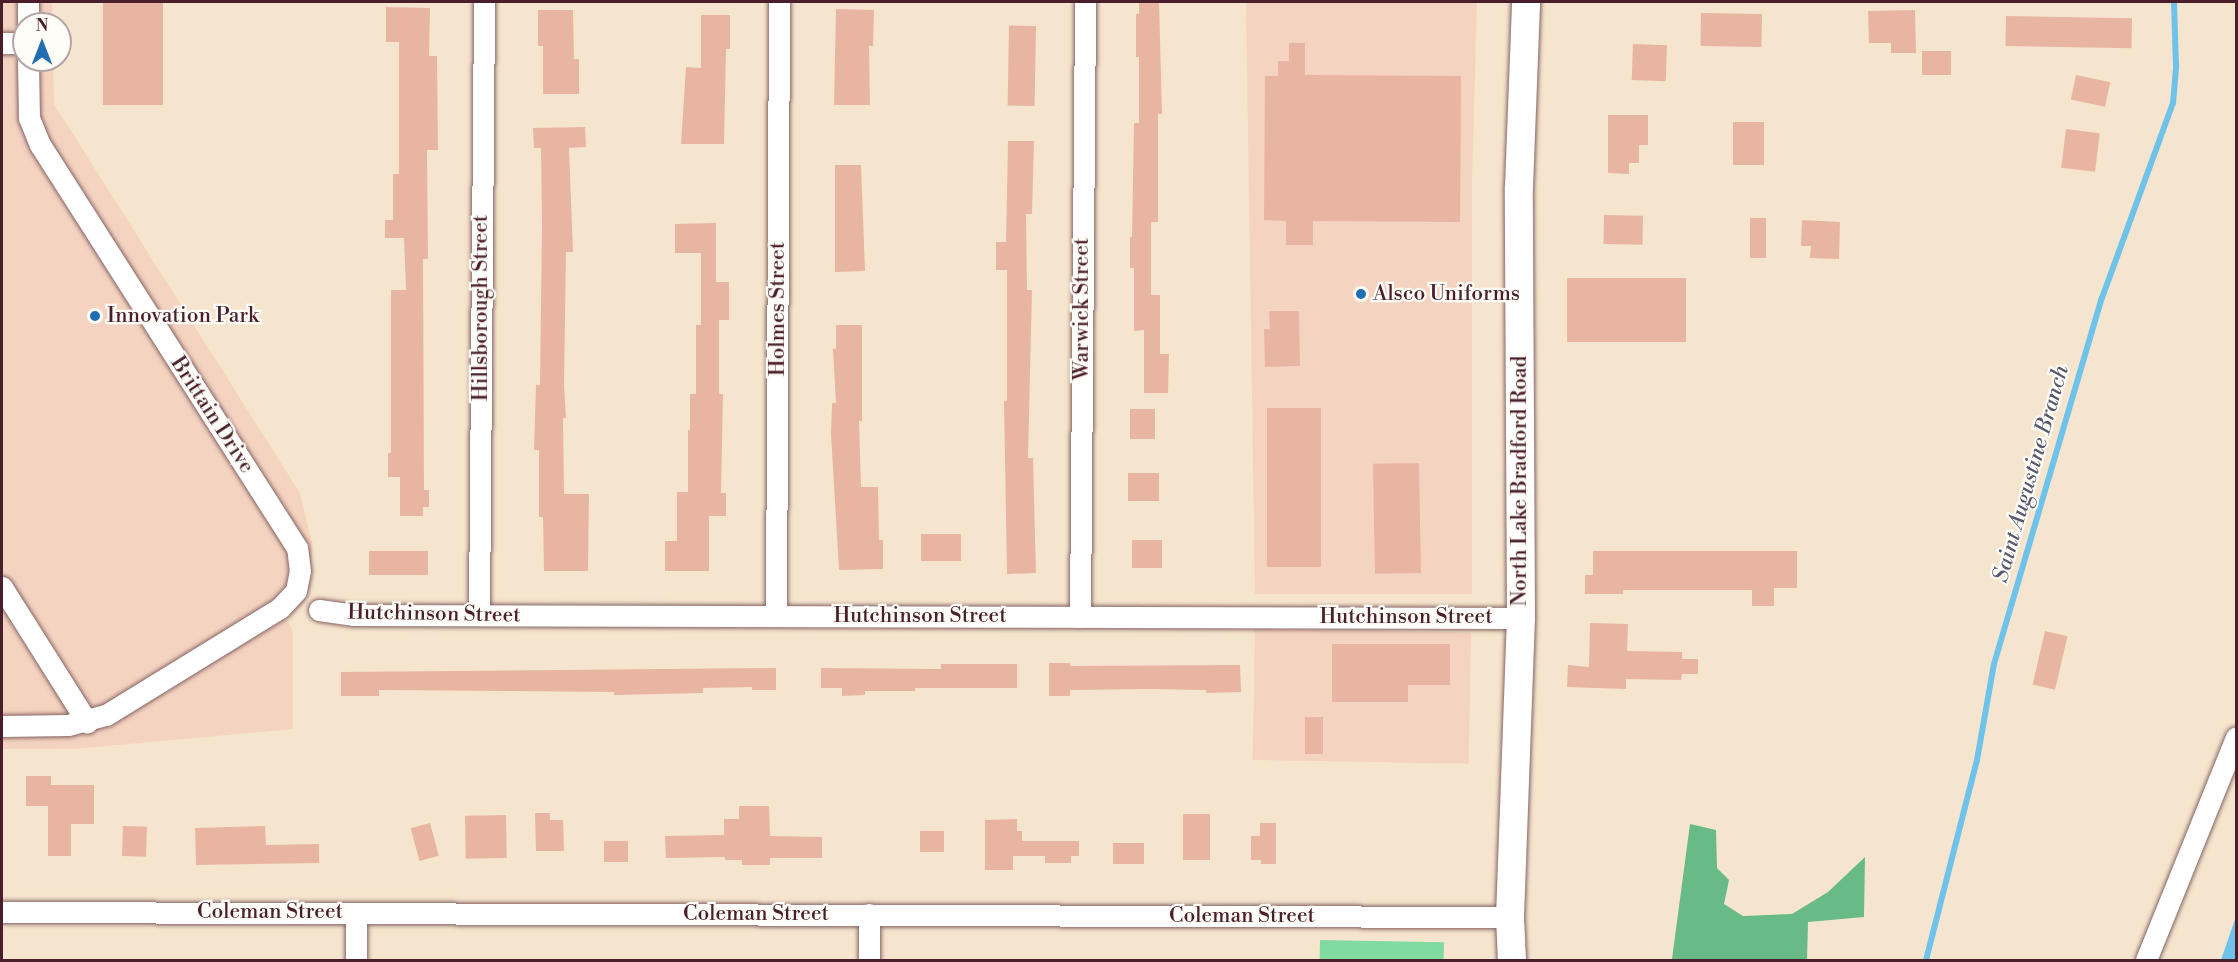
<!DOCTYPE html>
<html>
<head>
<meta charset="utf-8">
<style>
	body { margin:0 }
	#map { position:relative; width:2238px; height:962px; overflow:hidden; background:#f6e5ce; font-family:"Libre Bodoni",serif }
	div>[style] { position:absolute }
	.built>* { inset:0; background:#f5d3c1; transform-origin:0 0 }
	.green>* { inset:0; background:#81daa0; transform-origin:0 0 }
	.forest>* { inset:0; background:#68ba86 }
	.water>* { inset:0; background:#6fc3eb }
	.stream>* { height:6px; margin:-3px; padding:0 3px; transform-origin:3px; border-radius:3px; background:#6fc3eb }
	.building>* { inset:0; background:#e8b5a2; transform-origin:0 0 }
	.roads { filter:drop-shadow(0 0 2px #866464) drop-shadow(0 0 2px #866464) }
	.street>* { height:21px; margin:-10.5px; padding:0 10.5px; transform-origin:10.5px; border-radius:10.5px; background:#fff }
	.secondary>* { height:28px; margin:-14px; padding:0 14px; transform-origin:14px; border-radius:14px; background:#fff }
	.dots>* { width:16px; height:16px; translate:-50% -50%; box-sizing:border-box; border:3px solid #fdfcf7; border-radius:50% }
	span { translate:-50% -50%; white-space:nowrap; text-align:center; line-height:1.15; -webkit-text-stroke:4.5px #fdfcf7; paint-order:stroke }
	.poi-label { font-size:21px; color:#4a1f2b }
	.left { translate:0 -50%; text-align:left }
	.street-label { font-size:21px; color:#4a1f2b }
	.water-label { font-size:22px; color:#57586e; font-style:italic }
	.frame { position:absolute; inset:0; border:3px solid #4a1f2b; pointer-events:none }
	.north { position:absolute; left:12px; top:12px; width:60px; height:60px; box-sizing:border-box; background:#fdfcf7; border:2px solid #b5a4a5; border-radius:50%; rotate:0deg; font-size:16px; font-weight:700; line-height:24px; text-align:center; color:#4a1f2b }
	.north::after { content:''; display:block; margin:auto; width:21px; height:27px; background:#1f6fb2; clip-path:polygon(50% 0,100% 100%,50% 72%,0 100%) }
</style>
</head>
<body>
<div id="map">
	<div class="built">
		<i style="clip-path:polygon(2px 2px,52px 2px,53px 24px,24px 24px,24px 60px,53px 60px,54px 104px,300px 493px,312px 544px,311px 587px,302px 606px,286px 619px,293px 630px,293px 729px,74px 749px,2px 749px)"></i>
		<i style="clip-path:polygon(1246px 2px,1477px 2px,1472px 181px,1472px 594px,1255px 594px)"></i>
		<i style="left:1255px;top:629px;width:216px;height:131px;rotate:1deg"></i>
	</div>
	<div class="green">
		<i style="left:1320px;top:940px;width:124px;height:20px;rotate:1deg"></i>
	</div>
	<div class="forest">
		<i style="clip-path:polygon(1690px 824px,1716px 830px,1717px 868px,1729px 880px,1724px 904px,1743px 916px,1792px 914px,1828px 892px,1865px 857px,1864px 917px,1808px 922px,1807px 960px,1672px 959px)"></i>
	</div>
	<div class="water">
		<i style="clip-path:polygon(2236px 917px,2236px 960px,2221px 960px,2233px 925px)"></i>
	</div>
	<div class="stream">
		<i style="left:1926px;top:960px;width:206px;rotate:-75.7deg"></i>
		<i style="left:1977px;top:760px;width:97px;rotate:-80deg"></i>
		<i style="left:1994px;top:664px;width:382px;rotate:-73.6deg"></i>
		<i style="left:2102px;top:298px;width:208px;rotate:-70deg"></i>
		<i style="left:2173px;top:103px;width:37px;rotate:-85deg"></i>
		<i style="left:2176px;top:66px;width:64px;rotate:-91.8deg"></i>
	</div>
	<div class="building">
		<i style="left:103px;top:2px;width:60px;height:103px"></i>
		<i style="clip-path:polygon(1139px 2px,1159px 2px,1162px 114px,1158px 114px,1158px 222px,1151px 222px,1151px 295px,1160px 295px,1160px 354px,1169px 354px,1168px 393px,1144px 393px,1144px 330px,1134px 331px,1134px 268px,1130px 268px,1130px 237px,1132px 237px,1134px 123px,1139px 123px,1139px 57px,1136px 57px,1136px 14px,1139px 14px)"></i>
		<i style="clip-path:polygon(386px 7px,430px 8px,429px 56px,437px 56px,438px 150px,427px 150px,428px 259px,423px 259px,424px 490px,429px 490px,429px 507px,423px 507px,423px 516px,400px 516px,400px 477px,388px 477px,388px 453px,391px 453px,391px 290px,406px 290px,404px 238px,385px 238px,385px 220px,393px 220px,393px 174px,399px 174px,399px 42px,386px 42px)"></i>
		<i style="clip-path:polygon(836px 9px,874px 10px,873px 46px,869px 46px,870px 105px,834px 105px)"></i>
		<i style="clip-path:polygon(538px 10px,573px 10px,574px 59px,579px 59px,579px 94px,543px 94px,543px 46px,538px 46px)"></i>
		<i style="clip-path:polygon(1915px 10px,1916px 53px,1891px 53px,1891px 43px,1869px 43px,1868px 11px)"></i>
		<i style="left:1701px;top:13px;width:61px;height:33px;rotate:1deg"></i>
		<i style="clip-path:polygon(701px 15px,730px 15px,730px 49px,726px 49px,724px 144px,681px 144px,686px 67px,701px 68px)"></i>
		<i style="left:2006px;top:16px;width:126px;height:30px;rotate:1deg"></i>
		<i style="left:1036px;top:26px;width:80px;height:27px;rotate:91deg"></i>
		<i style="clip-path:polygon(1289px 43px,1305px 43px,1305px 75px,1461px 76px,1460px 222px,1313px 221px,1313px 245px,1286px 245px,1286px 221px,1264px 220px,1265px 76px,1278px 76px,1278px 61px,1289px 61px)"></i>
		<i style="left:1633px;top:44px;width:34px;height:36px;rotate:2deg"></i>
		<i style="left:1922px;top:51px;width:29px;height:24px"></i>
		<i style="left:2076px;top:75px;width:35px;height:25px;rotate:12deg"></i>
		<i style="clip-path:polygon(1608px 115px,1648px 115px,1648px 145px,1639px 145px,1639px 163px,1629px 163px,1629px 174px,1608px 173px)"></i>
		<i style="left:1733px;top:122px;width:31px;height:43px"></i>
		<i style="clip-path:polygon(585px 127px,586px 147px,569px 148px,573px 252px,566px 252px,564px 385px,566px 418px,563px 418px,564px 494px,589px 494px,588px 571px,544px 571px,543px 517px,539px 517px,539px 450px,534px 450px,536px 385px,540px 385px,542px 225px,541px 148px,534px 148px,533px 128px)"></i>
		<i style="left:2066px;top:129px;width:34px;height:39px;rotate:7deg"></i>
		<i style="clip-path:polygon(1008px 141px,1034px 141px,1032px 214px,1026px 214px,1027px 290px,1032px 290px,1028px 458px,1033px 458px,1036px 573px,1007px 574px,1004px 401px,1007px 401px,1007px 270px,996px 270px,996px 242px,1006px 242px)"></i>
		<i style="clip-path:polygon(835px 165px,861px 165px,865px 271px,835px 272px)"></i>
		<i style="left:1604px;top:215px;width:39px;height:29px;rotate:1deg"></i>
		<i style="left:1750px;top:218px;width:16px;height:40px"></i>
		<i style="clip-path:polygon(1802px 220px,1840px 222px,1839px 259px,1810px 258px,1811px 246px,1801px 246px)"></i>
		<i style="clip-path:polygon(716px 223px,716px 282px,729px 282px,729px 320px,719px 320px,719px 394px,723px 394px,721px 493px,726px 493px,726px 516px,709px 516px,709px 571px,665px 571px,665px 541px,677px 541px,677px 492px,688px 492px,688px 430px,690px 430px,690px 394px,696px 394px,696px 325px,701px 325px,701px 253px,675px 253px,675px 224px)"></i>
		<i style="left:1686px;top:278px;width:64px;height:119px;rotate:90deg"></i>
		<i style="clip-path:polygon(1269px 311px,1299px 311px,1300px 366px,1265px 367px,1264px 329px,1270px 329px)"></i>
		<i style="clip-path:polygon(836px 325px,862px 325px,862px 421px,859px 421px,861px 487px,878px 487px,879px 540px,883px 540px,883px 569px,839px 570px,831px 434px,832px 403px,836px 403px,833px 349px,836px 349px)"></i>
		<i style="left:1267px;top:408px;width:54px;height:159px"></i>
		<i style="left:1130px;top:409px;width:25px;height:30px"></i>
		<i style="left:1419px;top:463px;width:110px;height:46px;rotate:89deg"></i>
		<i style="left:1128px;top:473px;width:31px;height:28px"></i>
		<i style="left:921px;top:534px;width:40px;height:27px"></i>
		<i style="left:1132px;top:540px;width:30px;height:28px"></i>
		<i style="left:369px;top:551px;width:59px;height:24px"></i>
		<i style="clip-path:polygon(1593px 551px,1797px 551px,1797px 588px,1774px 588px,1774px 606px,1752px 606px,1752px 590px,1623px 590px,1623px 594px,1585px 594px,1585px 575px,1593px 575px)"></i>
		<i style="clip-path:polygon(1590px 623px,1628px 624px,1627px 651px,1682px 652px,1682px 659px,1698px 659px,1698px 674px,1682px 674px,1681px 680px,1626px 679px,1626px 689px,1567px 687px,1568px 665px,1589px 667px)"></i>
		<i style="left:2045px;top:631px;width:23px;height:55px;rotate:13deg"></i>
		<i style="clip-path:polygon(1332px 644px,1450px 644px,1450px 685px,1408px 685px,1408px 702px,1332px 702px)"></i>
		<i style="clip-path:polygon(1049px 663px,1070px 663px,1070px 666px,1240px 665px,1241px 692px,1206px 693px,1206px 690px,1149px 689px,1070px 690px,1070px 696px,1049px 696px)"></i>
		<i style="clip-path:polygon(941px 664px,1017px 664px,1017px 688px,915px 688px,915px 691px,865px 691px,865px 695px,842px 696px,842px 688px,821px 688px,821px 668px,941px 669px)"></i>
		<i style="clip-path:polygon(776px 668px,776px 690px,752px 690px,752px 687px,703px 688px,703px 693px,614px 695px,614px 692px,379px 690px,379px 696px,341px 696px,341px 672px)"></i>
		<i style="left:1305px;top:717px;width:18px;height:37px"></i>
		<i style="clip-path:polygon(26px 776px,51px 776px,51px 785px,94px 785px,94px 824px,71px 824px,71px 856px,48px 856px,48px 806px,26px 806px)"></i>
		<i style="clip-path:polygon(739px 806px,769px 806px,770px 836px,822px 837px,822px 858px,770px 858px,770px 865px,742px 865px,742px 860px,725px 860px,725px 857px,666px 858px,665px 836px,724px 835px,724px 819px,739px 819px)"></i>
		<i style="clip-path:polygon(535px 813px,550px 813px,550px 820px,563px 820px,564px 851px,536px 851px)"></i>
		<i style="left:1183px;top:814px;width:27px;height:46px"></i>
		<i style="left:506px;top:815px;width:43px;height:41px;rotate:89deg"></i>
		<i style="clip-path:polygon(1017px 819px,1017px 831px,1022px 831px,1022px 841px,1079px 841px,1079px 856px,1071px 856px,1071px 863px,1045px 863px,1045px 856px,1013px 856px,1013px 870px,985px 870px,985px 820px)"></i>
		<i style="left:430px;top:823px;width:34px;height:20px;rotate:75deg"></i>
		<i style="clip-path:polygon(1260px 823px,1276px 823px,1276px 864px,1261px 864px,1261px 860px,1251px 860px,1251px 836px,1260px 836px)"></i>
		<i style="left:123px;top:826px;width:24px;height:30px;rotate:2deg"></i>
		<i style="clip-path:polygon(265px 826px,266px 845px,319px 844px,319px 863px,196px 865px,195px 828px)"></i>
		<i style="left:944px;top:831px;width:21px;height:24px;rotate:90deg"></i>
		<i style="left:604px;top:841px;width:24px;height:21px"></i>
		<i style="left:1113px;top:843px;width:31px;height:21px"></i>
	</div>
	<div class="roads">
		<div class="street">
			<i style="left:28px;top:24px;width:22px;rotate:-90deg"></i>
			<i style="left:2px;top:43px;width:22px"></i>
			<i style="left:2px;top:587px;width:160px;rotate:57.8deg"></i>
			<i style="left:319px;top:610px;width:34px;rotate:8deg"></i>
			<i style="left:353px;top:615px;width:1168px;rotate:0.15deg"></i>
			<i style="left:479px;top:615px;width:613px;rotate:-89.53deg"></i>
			<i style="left:776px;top:616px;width:614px;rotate:-89.72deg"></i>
			<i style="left:1080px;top:617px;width:615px;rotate:-89.53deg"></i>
			<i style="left:2px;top:726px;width:66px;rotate:-0.9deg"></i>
			<i style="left:68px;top:725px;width:39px;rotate:-15deg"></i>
			<i style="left:106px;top:715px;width:204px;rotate:-31.6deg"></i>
			<i style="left:280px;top:608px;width:23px;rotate:-47deg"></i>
			<i style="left:296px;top:591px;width:20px;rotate:-79deg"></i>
			<i style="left:300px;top:571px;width:23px;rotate:-97deg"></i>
			<i style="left:297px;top:548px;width:478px;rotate:-122.5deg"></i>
			<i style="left:40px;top:145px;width:29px;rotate:-112deg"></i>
			<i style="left:29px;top:118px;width:58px;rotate:-91deg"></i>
			<i style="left:2px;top:912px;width:1508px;rotate:0.19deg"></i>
			<i style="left:356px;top:913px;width:47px;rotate:90deg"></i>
			<i style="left:869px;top:914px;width:46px;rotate:90deg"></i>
			<i style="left:2146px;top:960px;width:240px;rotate:-68deg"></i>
		</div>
		<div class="secondary">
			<i style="left:1512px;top:960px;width:43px;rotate:-92.7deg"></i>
			<i style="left:1510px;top:917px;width:299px;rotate:-87.9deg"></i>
			<i style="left:1521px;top:618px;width:431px;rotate:-90.3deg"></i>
			<i style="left:1519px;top:187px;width:185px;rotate:-87.8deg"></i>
		</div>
	</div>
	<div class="dots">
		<i style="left:1361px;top:294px;background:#1f6fb2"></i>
		<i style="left:95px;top:316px;background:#1f6fb2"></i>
	</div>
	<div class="poi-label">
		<span class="left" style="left:1373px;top:294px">Alsco Uniforms</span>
		<span class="left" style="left:107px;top:316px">Innovation Park</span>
	</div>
	<div class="street-label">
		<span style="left:481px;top:308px;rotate:-90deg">Hillsborough Street</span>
		<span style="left:778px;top:309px;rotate:-90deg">Holmes Street</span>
		<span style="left:1082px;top:309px;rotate:-90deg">Warwick Street</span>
		<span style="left:212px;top:415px;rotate:57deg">Brittain Drive</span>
		<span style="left:1520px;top:481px;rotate:-90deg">North Lake Bradford Road</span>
		<span style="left:434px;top:614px;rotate:1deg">Hutchinson Street</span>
		<span style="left:920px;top:616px">Hutchinson Street</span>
		<span style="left:1406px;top:617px">Hutchinson Street</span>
		<span style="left:270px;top:912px">Coleman Street</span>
		<span style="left:756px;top:914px">Coleman Street</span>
		<span style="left:1242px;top:916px">Coleman Street</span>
	</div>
	<div class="water-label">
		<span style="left:2031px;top:474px;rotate:-74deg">Saint Augustine Branch</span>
	</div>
	<div class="frame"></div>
	<div class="north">N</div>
</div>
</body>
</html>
